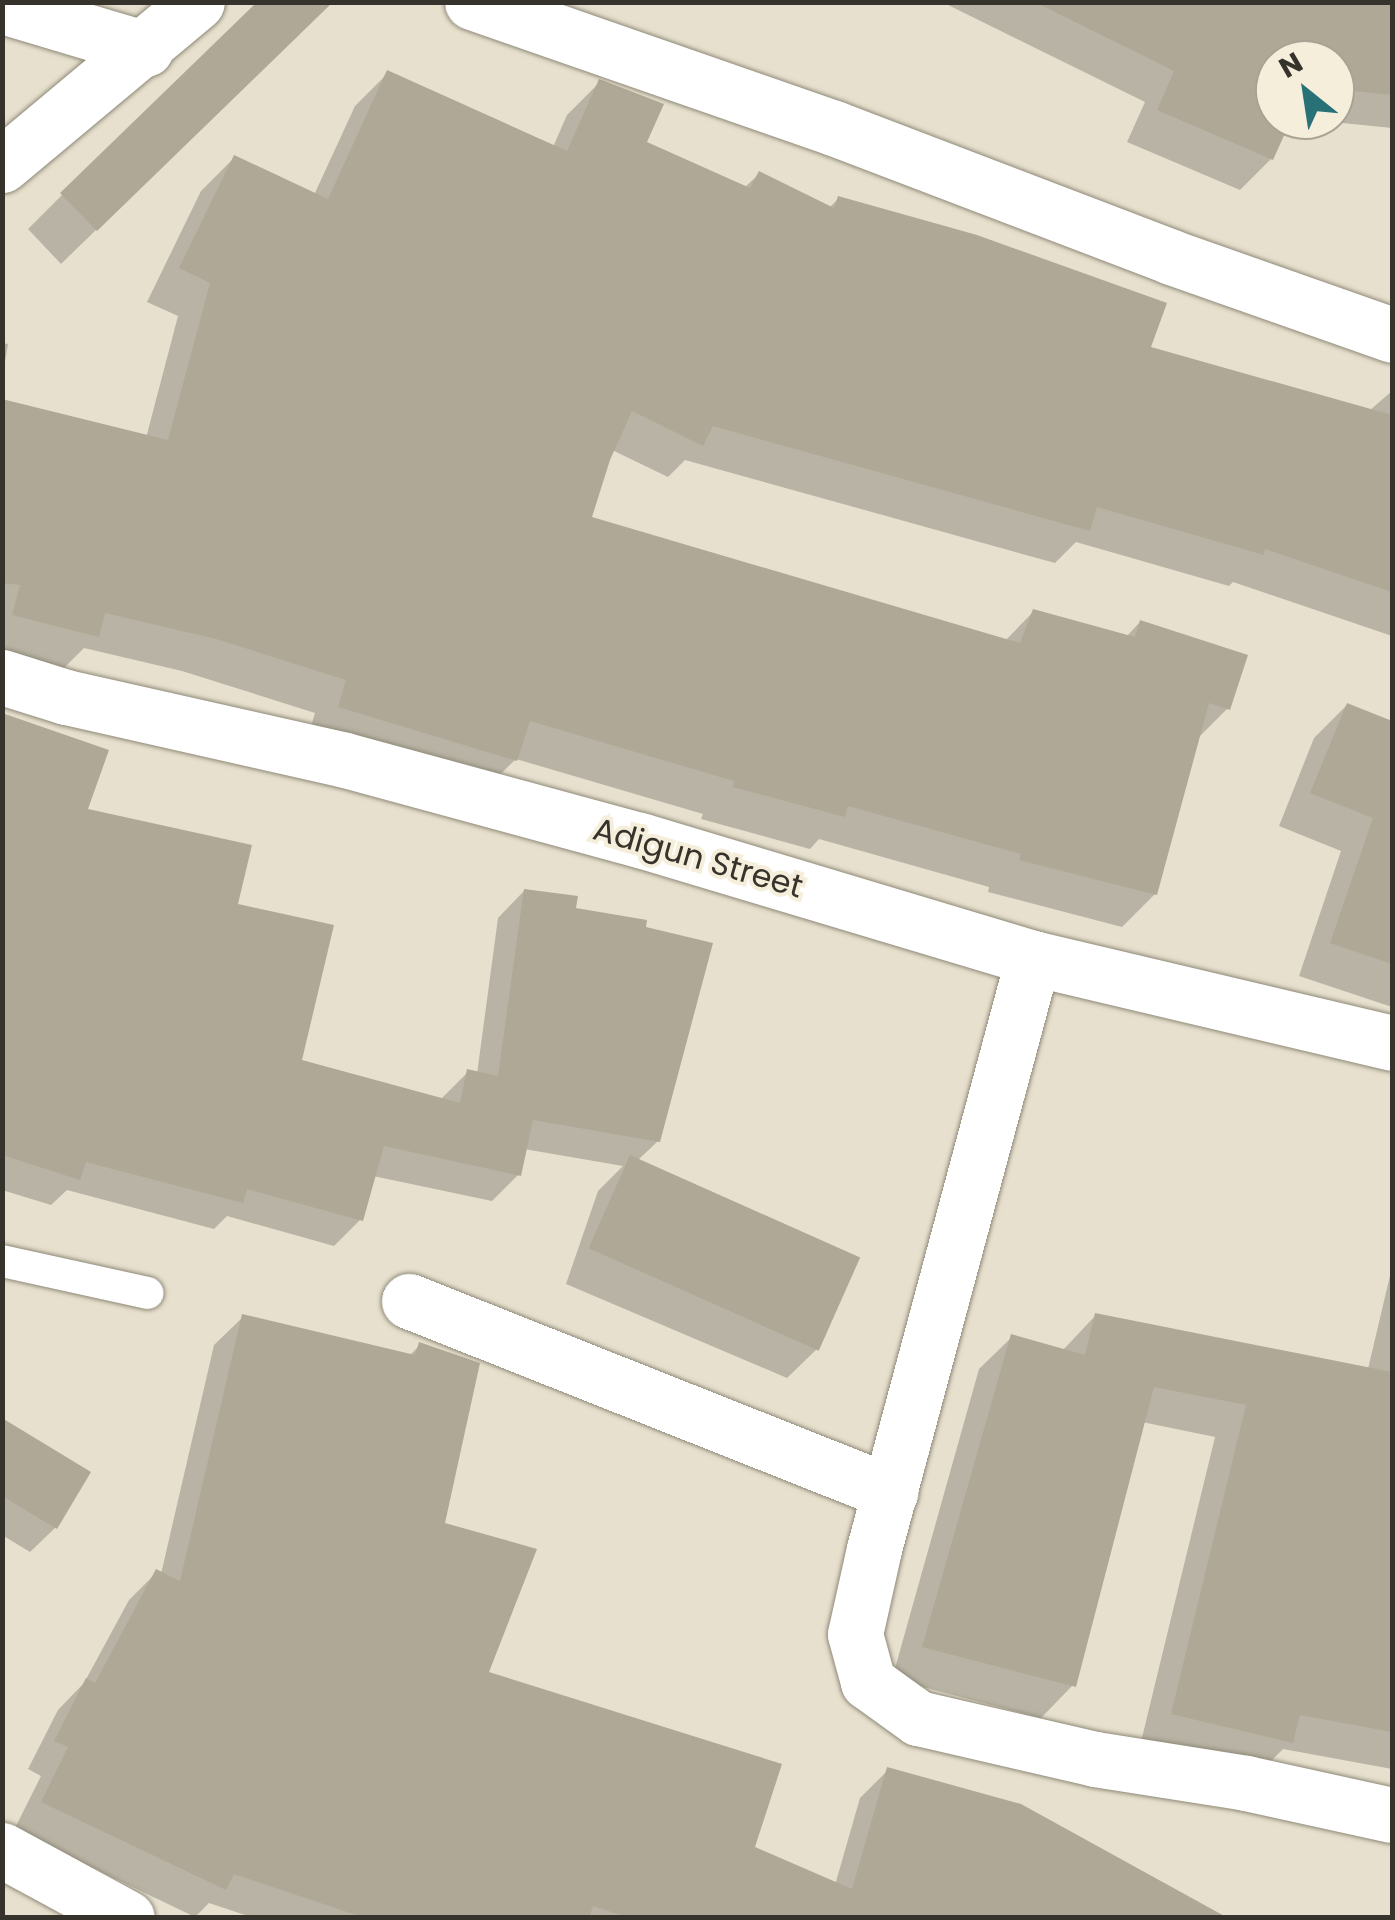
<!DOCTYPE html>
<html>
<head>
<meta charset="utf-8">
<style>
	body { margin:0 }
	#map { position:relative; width:1395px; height:1920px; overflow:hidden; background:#e7e0ce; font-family:Poppins,sans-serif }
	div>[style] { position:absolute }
	.shadow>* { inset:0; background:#0003 }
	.building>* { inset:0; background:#afa897; transform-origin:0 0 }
	.roads { filter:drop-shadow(0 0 2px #8f8978) drop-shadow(0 0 2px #8f8978) }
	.service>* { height:32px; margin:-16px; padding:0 16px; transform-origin:16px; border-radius:16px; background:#fff }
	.minor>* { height:55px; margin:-27.5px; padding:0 27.5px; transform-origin:27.5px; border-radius:27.5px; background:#fff }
	.tertiary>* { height:55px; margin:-27.5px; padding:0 27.5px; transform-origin:27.5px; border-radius:27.5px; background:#fff }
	span { translate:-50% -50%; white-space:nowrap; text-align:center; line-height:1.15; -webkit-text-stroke:8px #f5eedb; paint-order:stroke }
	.street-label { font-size:32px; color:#36332c }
	.frame { position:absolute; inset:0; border:5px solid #36332c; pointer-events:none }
	.north { position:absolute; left:1255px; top:40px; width:100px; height:100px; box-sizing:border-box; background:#f5eedb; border:2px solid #a9a395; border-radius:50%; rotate:330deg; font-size:28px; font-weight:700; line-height:40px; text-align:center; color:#36332c }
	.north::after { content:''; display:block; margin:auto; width:35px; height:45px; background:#277177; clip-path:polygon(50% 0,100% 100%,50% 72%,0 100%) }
</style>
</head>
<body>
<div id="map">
	<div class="shadow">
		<i style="clip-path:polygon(942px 2px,1392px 2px,1392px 128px,1313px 120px,1335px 120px,1335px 60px,1275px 60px,1275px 120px,1288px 120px,1271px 159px,1240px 190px,1127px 142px,1145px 102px)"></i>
		<i style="clip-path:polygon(297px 34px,61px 264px,28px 229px,62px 195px)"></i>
		<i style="clip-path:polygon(388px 73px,553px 147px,567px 115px,600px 82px,644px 144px,744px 188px,759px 174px,829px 208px,838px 199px,1148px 349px,1369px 411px,1392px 391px,1392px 636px,1233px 582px,1229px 586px,1076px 542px,1055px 563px,685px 460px,668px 477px,612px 450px,589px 519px,1005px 641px,1033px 612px,1126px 637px,1140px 622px,1228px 708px,1196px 740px,1155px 894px,1122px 927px,988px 892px,989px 887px,819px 839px,810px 849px,701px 819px,703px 814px,516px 759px,482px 792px,307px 740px,315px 713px,182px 671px,84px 648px,63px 669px,2px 652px,2px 401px,146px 438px,178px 316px,147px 302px,201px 191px,234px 158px,314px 195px,355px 106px)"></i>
		<i style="clip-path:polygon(2px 343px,8px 344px,2px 380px)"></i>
		<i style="clip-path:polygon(1347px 705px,1392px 721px,1392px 1007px,1299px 976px,1341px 851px,1279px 826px,1314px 738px)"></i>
		<i style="clip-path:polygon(2px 715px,85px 811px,235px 906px,299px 1062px,440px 1100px,468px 1072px,477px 1074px,498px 918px,524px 891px,573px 910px,658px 1141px,637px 1161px,820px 1346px,787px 1378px,566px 1284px,598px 1191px,623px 1166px,524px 1149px,519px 1174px,492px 1201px,373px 1176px,361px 1219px,334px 1246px,227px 1216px,214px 1229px,67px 1190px,51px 1205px,2px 1190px)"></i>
		<i style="clip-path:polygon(1392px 1267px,1392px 1769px,1283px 1749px,1258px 1774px,1140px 1746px,1215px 1437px,1142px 1422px,1073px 1685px,1041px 1718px,892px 1679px,979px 1369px,1012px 1337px,1062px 1351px,1095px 1316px,1368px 1369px)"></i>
		<i style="clip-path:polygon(243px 1317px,409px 1356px,420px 1345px,442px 1525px,486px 1673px,752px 1849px,835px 1885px,860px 1798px,888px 1770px,1188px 1918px,254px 1918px,209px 1903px,195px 1917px,14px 1830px,41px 1776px,28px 1769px,58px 1710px,84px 1683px,129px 1600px,157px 1572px,161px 1574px,214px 1345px)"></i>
		<i style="clip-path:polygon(2px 1421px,88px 1473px,55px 1528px,30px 1552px,2px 1535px)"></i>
	</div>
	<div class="building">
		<i style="clip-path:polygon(257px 2px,333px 2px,97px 231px,60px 193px)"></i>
		<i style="clip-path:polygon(1035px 2px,1392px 2px,1392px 95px,1335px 89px,1335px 60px,1275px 60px,1275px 120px,1291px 120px,1273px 160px,1157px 110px,1174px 71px)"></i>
		<i style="clip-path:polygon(387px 70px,567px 151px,599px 79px,664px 104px,647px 142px,750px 188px,759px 171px,834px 208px,838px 196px,977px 235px,1167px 303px,1151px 347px,1392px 415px,1392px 592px,1265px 549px,1264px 555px,1097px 507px,1090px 531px,713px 426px,703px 446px,632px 411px,610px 460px,592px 517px,1020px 643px,1033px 609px,1135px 637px,1140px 620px,1248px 655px,1230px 710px,1209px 703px,1157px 895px,1019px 860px,1021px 854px,848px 806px,845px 817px,733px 787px,734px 781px,530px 721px,517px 761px,338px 707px,346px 680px,216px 639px,105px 613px,99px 637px,12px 615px,20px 585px,2px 583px,2px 399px,168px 440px,210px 283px,179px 268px,234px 155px,328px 199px)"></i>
		<i style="clip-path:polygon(1347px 703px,1392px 721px,1392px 964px,1330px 943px,1373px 818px,1310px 793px)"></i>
		<i style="clip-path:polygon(2px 713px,109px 750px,88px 809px,252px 845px,238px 904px,334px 925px,302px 1060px,460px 1103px,467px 1069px,498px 1076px,524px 889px,578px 896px,576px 908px,647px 920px,646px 927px,713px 943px,660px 1142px,533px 1120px,521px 1176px,384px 1146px,363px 1221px,247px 1189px,243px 1203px,86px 1162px,80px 1180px,2px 1155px)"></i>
		<i style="left:630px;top:1155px;width:252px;height:102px;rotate:24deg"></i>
		<i style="clip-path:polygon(1095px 1313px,1392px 1372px,1392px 1732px,1300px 1715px,1293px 1743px,1171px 1714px,1246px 1405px,1154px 1387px,1076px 1687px,922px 1647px,1011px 1334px,1085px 1355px)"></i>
		<i style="clip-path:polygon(242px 1314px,415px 1355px,419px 1342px,480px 1363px,445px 1523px,537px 1549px,489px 1672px,782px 1764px,755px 1847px,852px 1889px,887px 1767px,1021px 1804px,1228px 1918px,630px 1918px,593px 1906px,589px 1918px,365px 1918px,234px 1874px,226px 1890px,41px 1802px,68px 1747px,54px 1741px,86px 1678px,95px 1683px,156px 1569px,180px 1581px)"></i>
		<i style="clip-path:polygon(2px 1418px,91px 1472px,57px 1529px,2px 1496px)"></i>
	</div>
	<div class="roads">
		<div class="service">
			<i style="left:2px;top:1261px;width:149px;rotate:12.4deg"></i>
		</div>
		<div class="minor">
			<i style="left:472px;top:2px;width:383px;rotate:19.2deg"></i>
			<i style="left:834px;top:128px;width:361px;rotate:20.9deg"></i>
			<i style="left:1171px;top:257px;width:234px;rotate:19.4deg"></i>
			<i style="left:2px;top:6px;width:150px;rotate:16.6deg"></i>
			<i style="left:2px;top:677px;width:67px;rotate:17.4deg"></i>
			<i style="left:66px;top:697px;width:286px;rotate:12.7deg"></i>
			<i style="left:345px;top:760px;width:306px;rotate:15.2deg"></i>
			<i style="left:640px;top:840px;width:410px;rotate:16.7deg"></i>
			<i style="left:1033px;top:958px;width:369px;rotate:13.3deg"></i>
			<i style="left:1033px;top:958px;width:612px;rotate:105.06deg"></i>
			<i style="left:874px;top:1549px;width:87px;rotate:102.6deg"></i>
			<i style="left:855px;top:1634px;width:50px;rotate:74.8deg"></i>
			<i style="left:868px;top:1682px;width:62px;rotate:35.8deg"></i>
			<i style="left:918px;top:1718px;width:182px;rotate:13deg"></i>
			<i style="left:1095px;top:1759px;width:153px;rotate:9deg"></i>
			<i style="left:1246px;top:1783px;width:149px;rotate:12.4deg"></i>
			<i style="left:409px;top:1301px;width:518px;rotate:21.66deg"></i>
			<i style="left:2px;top:1850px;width:142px;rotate:28.5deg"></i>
		</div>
		<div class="tertiary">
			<i style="left:2px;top:165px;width:254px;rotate:-39.9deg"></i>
		</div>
	</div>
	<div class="street-label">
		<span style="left:698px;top:858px;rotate:16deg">Adigun Street</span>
	</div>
	<div class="frame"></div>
	<div class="north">N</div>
</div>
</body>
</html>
